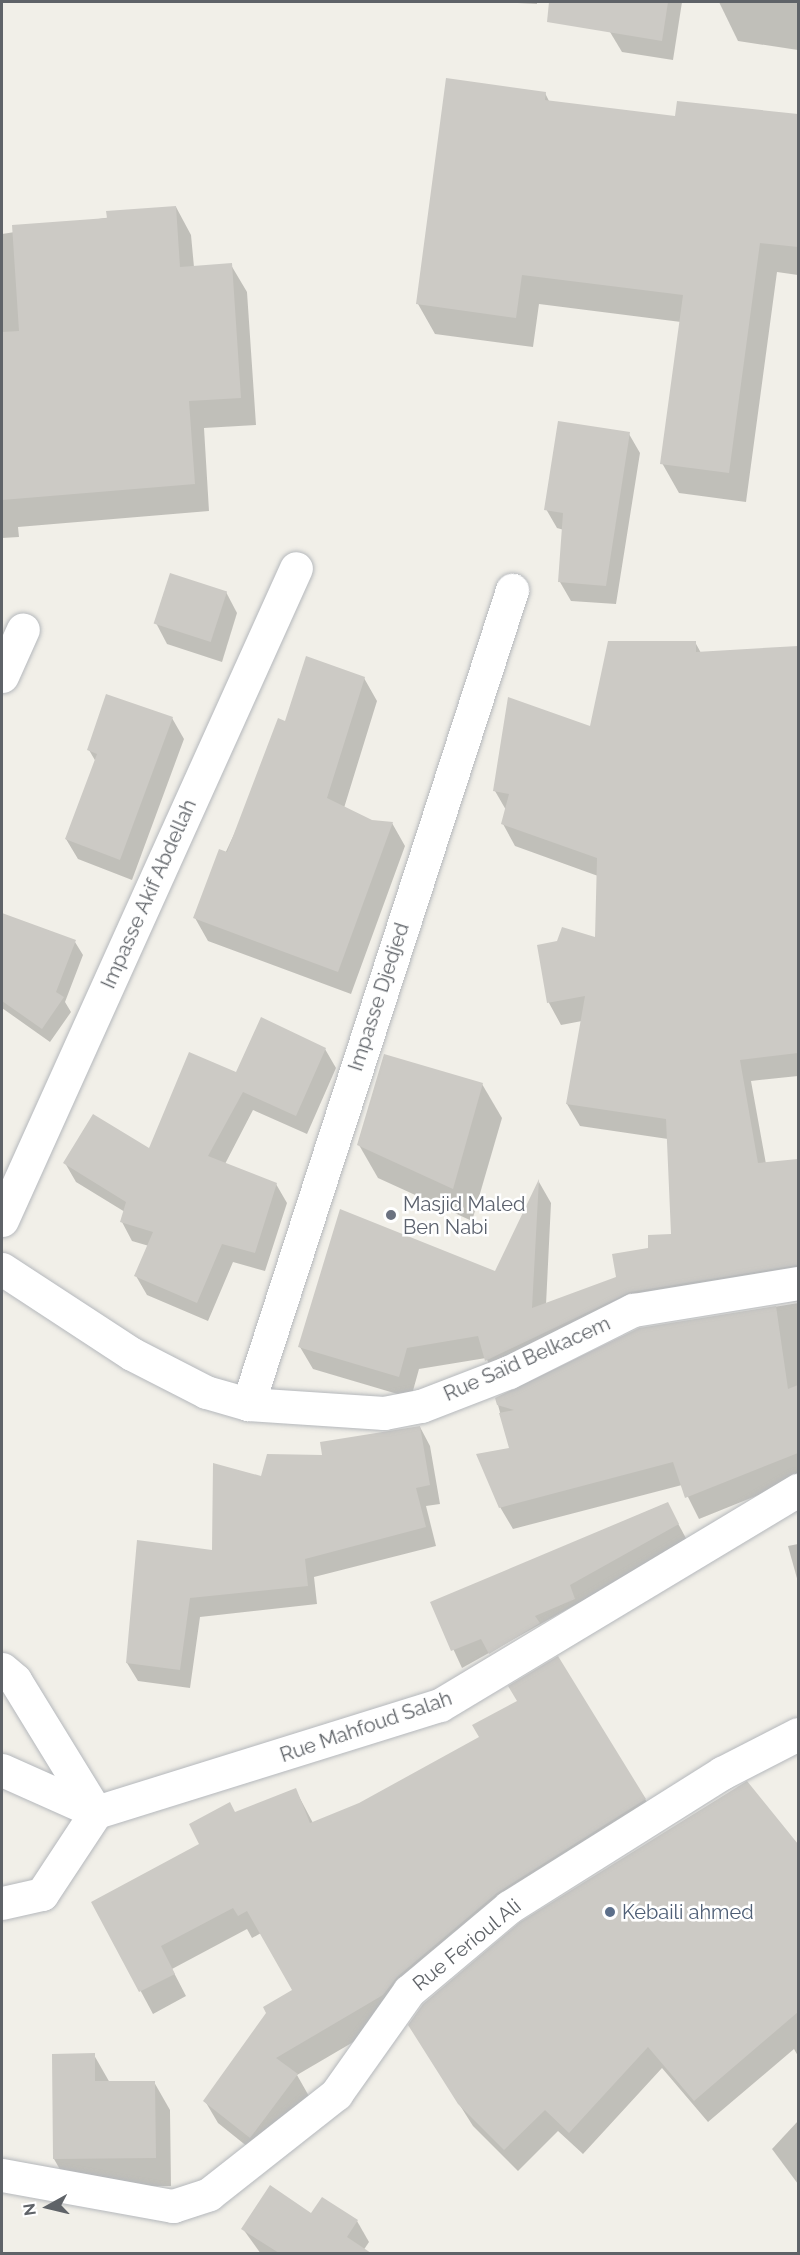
<!DOCTYPE html>
<html>
<head>
<meta charset="utf-8">
<style>
	body { margin:0 }
	#map { position:relative; width:800px; height:2255px; overflow:hidden; background:#f1efe8; font-family:Raleway,sans-serif }
	div>[style] { position:absolute }
	.shadow>* { inset:0; background:#0003 }
	.building>* { inset:0; background:#cccac5; transform-origin:0 0 }
	.roads { filter:drop-shadow(0 0 2px #b5b8bc) drop-shadow(0 0 2px #b5b8bc) }
	.minor>* { height:33px; margin:-16.5px; padding:0 16.5px; transform-origin:16.5px; border-radius:16.5px; background:#fff }
	.dots>* { width:16px; height:16px; translate:-50% -50%; box-sizing:border-box; border:3px solid #fff; border-radius:50% }
	span { translate:-50% -50%; white-space:nowrap; text-align:center; line-height:1.15; -webkit-text-stroke:5px #fff; paint-order:stroke }
	.street-label { font-size:20px; color:#5f6368 }
	.worship-label { font-size:20px; color:#5b616d }
	.left { translate:0 -50%; text-align:left }
	.service-label { font-size:20px; color:#4e5e75 }
	.frame { position:absolute; inset:0; border:3px solid #5f6368; pointer-events:none }
	.north { position:absolute; left:18px; top:2177px; width:60px; height:60px; -webkit-text-stroke:4px #fff; paint-order:stroke; rotate:262deg; font-size:16px; font-weight:700; line-height:24px; text-align:center; color:#5f6368 }
	.north::after { content:''; display:block; margin:auto; width:21px; height:27px; background:#5f6368; clip-path:polygon(50% 0,100% 100%,50% 72%,0 100%) }
</style>
</head>
<body>
<div id="map">
	<div class="shadow">
		<i style="clip-path:polygon(500px 2px,537px 2px,537px 4px)"></i>
		<i style="clip-path:polygon(614px 2px,682px 2px,673px 60px,622px 52px,610px 32px)"></i>
		<i style="clip-path:polygon(719px 2px,798px 2px,798px 50px,738px 41px)"></i>
		<i style="clip-path:polygon(545px 93px,550px 103px,676px 118px,678px 102px,798px 115px,798px 275px,777px 272px,746px 502px,679px 493px,662px 463px,681px 322px,539px 304px,533px 347px,435px 334px,418px 304px)"></i>
		<i style="clip-path:polygon(176px 207px,191px 235px,194px 267px,231px 265px,247px 292px,256px 425px,204px 428px,209px 511px,18px 527px,19px 537px,2px 538px,2px 234px)"></i>
		<i style="clip-path:polygon(629px 434px,640px 453px,616px 604px,571px 601px,560px 582px,564px 530px,557px 528px,546px 509px)"></i>
		<i style="clip-path:polygon(226px 592px,237px 613px,222px 662px,167px 644px,156px 623px)"></i>
		<i style="clip-path:polygon(695px 642px,701px 653px,798px 647px,798px 1076px,751px 1081px,766px 1164px,798px 1160px,798px 1290px,643px 1313px,499px 1382px,486px 1358px,419px 1369px,411px 1398px,313px 1369px,300px 1347px,496px 1273px,539px 1182px,551px 1203px,546px 1305px,618px 1278px,672px 1236px,668px 1139px,580px 1126px,567px 1104px,582px 1021px,561px 1025px,549px 1003px,539px 946px,596px 939px,598px 876px,515px 846px,503px 824px,506px 810px,495px 791px,592px 728px)"></i>
		<i style="clip-path:polygon(364px 678px,377px 701px,344px 808px,371px 821px,392px 823px,405px 846px,351px 994px,208px 941px,195px 918px,286px 723px)"></i>
		<i style="clip-path:polygon(172px 718px,184px 739px,132px 880px,78px 859px,66px 839px,96px 762px,89px 750px)"></i>
		<i style="clip-path:polygon(2px 914px,75px 942px,83px 955px,65px 1002px,71px 1012px,50px 1042px,2px 1008px)"></i>
		<i style="clip-path:polygon(325px 1049px,336px 1068px,307px 1134px,253px 1110px,225px 1164px,276px 1184px,287px 1203px,265px 1271px,233px 1262px,208px 1321px,147px 1295px,136px 1276px,149px 1246px,132px 1241px,122px 1222px,125px 1212px,76px 1182px,65px 1163px,150px 1150px,237px 1074px)"></i>
		<i style="clip-path:polygon(482px 1084px,502px 1118px,472px 1221px,378px 1178px,359px 1145px)"></i>
		<i style="clip-path:polygon(798px 1303px,798px 1479px,699px 1519px,682px 1485px,513px 1529px,500px 1507px,510px 1449px,498px 1405px,639px 1329px)"></i>
		<i style="clip-path:polygon(420px 1427px,430px 1446px,440px 1504px,426px 1506px,436px 1546px,314px 1577px,317px 1604px,200px 1617px,190px 1688px,138px 1681px,127px 1663px,213px 1551px,324px 1457px)"></i>
		<i style="clip-path:polygon(667px 1503px,688px 1542px,462px 1668px,432px 1603px)"></i>
		<i style="clip-path:polygon(798px 1544px,798px 1582px,788px 1546px)"></i>
		<i style="clip-path:polygon(747px 1783px,798px 1845px,798px 2056px,794px 2049px,708px 2122px,662px 2068px,583px 2154px,558px 2131px,518px 2171px,473px 2126px,423px 2047px)"></i>
		<i style="clip-path:polygon(295px 1789px,313px 1823px,645px 1799px,658px 1821px,510px 1915px,396px 2017px,297px 2075px,310px 2098px,263px 2159px,218px 2123px,205px 2101px,294px 1990px,261px 1933px,252px 1938px,247px 1929px,172px 1969px,186px 1996px,153px 2014px,93px 1902px,201px 1844px,235px 1814px)"></i>
		<i style="clip-path:polygon(94px 2055px,110px 2083px,154px 2082px,170px 2110px,171px 2186px,70px 2187px,54px 2159px)"></i>
		<i style="clip-path:polygon(798px 2121px,798px 2184px,772px 2149px)"></i>
		<i style="clip-path:polygon(311px 2215px,357px 2221px,369px 2242px,361px 2254px,261px 2254px,243px 2229px)"></i>
	</div>
	<div class="building">
		<i style="clip-path:polygon(549px 2px,668px 2px,662px 41px,547px 22px)"></i>
		<i style="clip-path:polygon(446px 78px,546px 92px,545px 100px,675px 116px,677px 101px,798px 114px,798px 247px,760px 243px,729px 473px,660px 464px,683px 295px,522px 275px,516px 318px,416px 304px)"></i>
		<i style="clip-path:polygon(176px 206px,180px 267px,232px 263px,241px 398px,189px 401px,195px 484px,2px 500px,2px 332px,19px 331px,12px 225px,107px 218px,106px 211px)"></i>
		<i style="clip-path:polygon(558px 421px,630px 432px,606px 586px,558px 582px,563px 513px,544px 510px)"></i>
		<i style="left:170px;top:573px;width:60px;height:53px;rotate:18deg"></i>
		<i style="clip-path:polygon(608px 641px,696px 641px,696px 652px,798px 646px,798px 1053px,740px 1060px,758px 1163px,798px 1159px,798px 1265px,630px 1292px,485px 1361px,478px 1336px,407px 1348px,399px 1377px,298px 1347px,340px 1209px,495px 1271px,539px 1179px,532px 1308px,616px 1277px,612px 1254px,648px 1248px,648px 1235px,671px 1234px,666px 1119px,566px 1104px,585px 996px,547px 1003px,537px 945px,557px 941px,562px 927px,595px 937px,597px 858px,501px 824px,509px 794px,493px 791px,508px 697px,590px 726px)"></i>
		<i style="clip-path:polygon(306px 656px,365px 677px,327px 798px,372px 820px,393px 822px,338px 972px,193px 918px,219px 849px,227px 852px,278px 718px,285px 721px)"></i>
		<i style="clip-path:polygon(106px 694px,173px 717px,120px 860px,65px 839px,97px 754px,87px 750px)"></i>
		<i style="clip-path:polygon(2px 913px,76px 940px,56px 992px,64px 997px,42px 1029px,2px 1001px)"></i>
		<i style="clip-path:polygon(261px 1017px,326px 1048px,296px 1116px,243px 1092px,208px 1156px,277px 1183px,255px 1253px,222px 1244px,197px 1303px,134px 1276px,153px 1232px,120px 1222px,126px 1202px,63px 1163px,93px 1114px,149px 1148px,189px 1052px,236px 1072px)"></i>
		<i style="clip-path:polygon(384px 1054px,483px 1083px,453px 1189px,357px 1145px)"></i>
		<i style="clip-path:polygon(776px 1306px,788px 1389px,798px 1385px,798px 1453px,685px 1498px,673px 1462px,499px 1508px,476px 1454px,509px 1448px,499px 1413px,514px 1410px,497px 1405px,495px 1398px,639px 1328px)"></i>
		<i style="clip-path:polygon(420px 1426px,430px 1485px,416px 1488px,426px 1527px,305px 1559px,308px 1586px,190px 1598px,180px 1670px,126px 1663px,137px 1540px,212px 1550px,213px 1463px,261px 1476px,267px 1454px,322px 1455px,320px 1442px)"></i>
		<i style="clip-path:polygon(668px 1502px,679px 1524px,570px 1585px,575px 1599px,535px 1616px,540px 1623px,489px 1654px,481px 1639px,451px 1651px,430px 1602px)"></i>
		<i style="clip-path:polygon(558px 1656px,646px 1799px,497px 1893px,397px 1977px,383px 1995px,276px 2058px,298px 2074px,250px 2138px,203px 2101px,266px 2013px,263px 2007px,292px 1990px,247px 1911px,238px 1916px,233px 1908px,161px 1946px,175px 1974px,139px 1992px,91px 1902px,199px 1844px,189px 1824px,230px 1802px,235px 1812px,296px 1788px,310px 1823px,359px 1803px,479px 1737px,472px 1725px,517px 1701px,508px 1686px)"></i>
		<i style="clip-path:polygon(747px 1781px,798px 1844px,798px 2012px,694px 2101px,648px 2047px,569px 2133px,545px 2110px,504px 2150px,458px 2104px,408px 2025px,423px 2004px,520px 1922px)"></i>
		<i style="clip-path:polygon(95px 2053px,95px 2081px,155px 2081px,156px 2158px,53px 2159px,52px 2054px)"></i>
		<i style="clip-path:polygon(270px 2185px,311px 2213px,322px 2197px,358px 2220px,347px 2237px,371px 2253px,279px 2253px,241px 2229px)"></i>
	</div>
	<div class="roads">
		<div class="minor">
			<i style="left:2px;top:676px;width:51px;rotate:-65.9deg"></i>
			<i style="left:2px;top:1220px;width:715px;rotate:-65.73deg"></i>
			<i style="left:2px;top:1269px;width:155px;rotate:33.2deg"></i>
			<i style="left:132px;top:1354px;width:83px;rotate:27.2deg"></i>
			<i style="left:206px;top:1392px;width:44px;rotate:15.9deg"></i>
			<i style="left:248px;top:1404px;width:136px;rotate:3.8deg"></i>
			<i style="left:384px;top:1413px;width:38px;rotate:-11deg"></i>
			<i style="left:421px;top:1406px;width:94px;rotate:-21.1deg"></i>
			<i style="left:509px;top:1372px;width:139px;rotate:-26.6deg"></i>
			<i style="left:633px;top:1310px;width:167px;rotate:-9.3deg"></i>
			<i style="left:248px;top:1404px;width:856px;rotate:-72.03deg"></i>
			<i style="left:2px;top:1669px;width:17px;rotate:40deg"></i>
			<i style="left:15px;top:1680px;width:155px;rotate:58.5deg"></i>
			<i style="left:2px;top:1770px;width:103px;rotate:24.1deg"></i>
			<i style="left:2px;top:1903px;width:41px;rotate:-12.7deg"></i>
			<i style="left:42px;top:1894px;width:98px;rotate:-56.6deg"></i>
			<i style="left:96px;top:1812px;width:360px;rotate:-17.3deg"></i>
			<i style="left:440px;top:1705px;width:418px;rotate:-31deg"></i>
			<i style="left:2px;top:2175px;width:174px;rotate:10.3deg"></i>
			<i style="left:173px;top:2206px;width:38px;rotate:-18deg"></i>
			<i style="left:209px;top:2194px;width:162px;rotate:-38.2deg"></i>
			<i style="left:336px;top:2094px;width:126px;rotate:-54.7deg"></i>
			<i style="left:409px;top:1991px;width:131px;rotate:-40deg"></i>
			<i style="left:509px;top:1907px;width:252px;rotate:-32.2deg"></i>
			<i style="left:722px;top:1773px;width:85px;rotate:-27.2deg"></i>
		</div>
	</div>
	<div class="dots">
		<i style="left:391px;top:1215px;background:#6b7280"></i>
		<i style="left:610px;top:1912px;background:#5c6f8a"></i>
	</div>
	<div class="street-label">
		<span style="left:149px;top:894px;rotate:-66deg">Impasse Akif Abdellah</span>
		<span style="left:379px;top:997px;rotate:-72deg">Impasse Djedjed</span>
		<span style="left:527px;top:1359px;rotate:-24deg">Rue Saïd Belkacem</span>
		<span style="left:366px;top:1727px;rotate:-19deg">Rue Mahfoud Salah</span>
		<span style="left:467px;top:1945px;rotate:-39deg">Rue Ferioul Ali</span>
	</div>
	<div class="worship-label">
		<span class="left" style="left:403px;top:1216px">Masjid Maled<br>Ben Nabi</span>
	</div>
	<div class="service-label">
		<span class="left" style="left:622px;top:1912px">Kebaili ahmed</span>
	</div>
	<div class="frame"></div>
	<div class="north">N</div>
</div>
</body>
</html>
